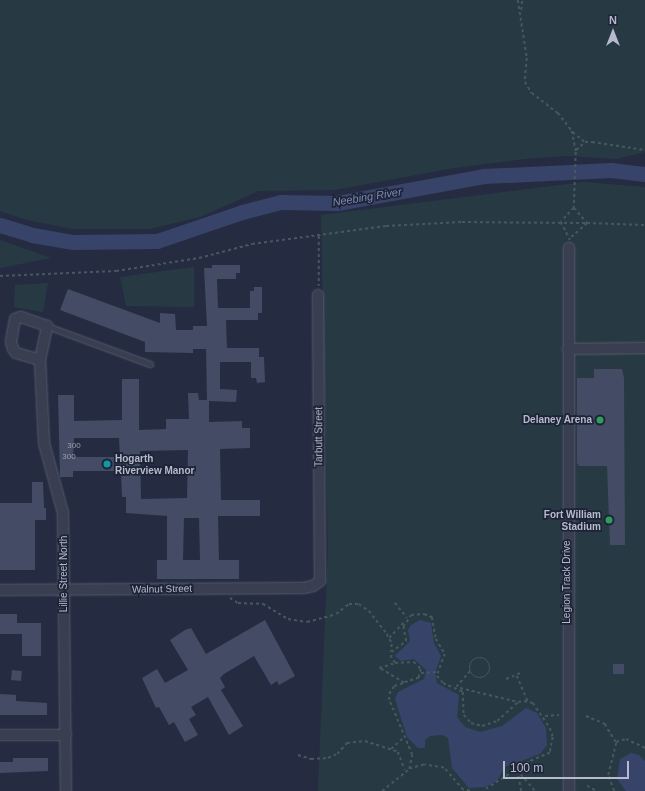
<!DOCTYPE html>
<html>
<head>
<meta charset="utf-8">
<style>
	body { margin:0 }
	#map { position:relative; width:645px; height:791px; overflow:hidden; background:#252c42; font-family:Arial,sans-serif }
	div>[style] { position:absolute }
	.green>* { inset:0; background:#273a43 }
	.water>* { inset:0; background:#384369 }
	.river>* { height:15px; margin:-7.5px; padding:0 7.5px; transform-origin:7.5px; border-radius:7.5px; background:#384369 }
	.building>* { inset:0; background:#444b64; transform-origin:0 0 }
	.path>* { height:1.5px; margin-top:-0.75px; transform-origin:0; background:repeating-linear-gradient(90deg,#45575f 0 3px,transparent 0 6px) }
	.path>.ring { margin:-0.75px; padding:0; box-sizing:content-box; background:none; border:1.5px solid #45575f; border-radius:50% }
	.roads { filter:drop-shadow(0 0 1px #545a6c) drop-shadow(0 0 1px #545a6c) }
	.service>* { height:5px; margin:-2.5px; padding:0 2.5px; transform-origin:2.5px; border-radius:2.5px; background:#393f51 }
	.minor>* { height:10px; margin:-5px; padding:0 5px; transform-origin:5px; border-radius:5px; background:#393f51 }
	.dots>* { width:11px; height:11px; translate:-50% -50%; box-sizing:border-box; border:2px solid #1e2437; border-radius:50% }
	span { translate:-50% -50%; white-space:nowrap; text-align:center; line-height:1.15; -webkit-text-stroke:3.5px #1e2437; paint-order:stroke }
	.number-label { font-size:8px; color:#9a9eb2 }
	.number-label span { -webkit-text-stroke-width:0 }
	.poi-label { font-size:10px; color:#b6bacc; font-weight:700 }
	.right { translate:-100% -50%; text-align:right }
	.left { translate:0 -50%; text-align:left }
	.street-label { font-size:10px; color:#b6bacc }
	.water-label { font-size:11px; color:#7d8ab3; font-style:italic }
	.north { position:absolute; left:593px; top:12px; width:40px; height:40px; -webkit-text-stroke:3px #1e2437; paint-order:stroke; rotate:0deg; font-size:11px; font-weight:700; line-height:16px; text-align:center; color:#b6bacc }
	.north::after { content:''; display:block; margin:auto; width:14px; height:18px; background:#b6bacc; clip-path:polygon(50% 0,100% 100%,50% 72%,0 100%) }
	.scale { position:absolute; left:503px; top:761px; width:126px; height:18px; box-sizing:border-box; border:2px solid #b6bacc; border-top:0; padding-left:5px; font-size:12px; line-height:14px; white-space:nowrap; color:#b6bacc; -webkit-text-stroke:3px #1e2437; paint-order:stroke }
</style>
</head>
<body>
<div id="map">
	<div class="green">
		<i style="clip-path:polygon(0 0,645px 0,645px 152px,616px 159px,565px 156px,524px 159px,448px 169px,335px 190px,258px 191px,200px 217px,149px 229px,73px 229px,27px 220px,0 211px)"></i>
		<i style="clip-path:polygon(584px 182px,645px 187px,645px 791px,318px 791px,328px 549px,321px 215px)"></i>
		<i style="clip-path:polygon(0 240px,51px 258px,0 268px)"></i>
		<i style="clip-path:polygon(194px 267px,194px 307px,126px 306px,120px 277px)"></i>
		<i style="clip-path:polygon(48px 283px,43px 312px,14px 307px,15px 285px)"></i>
	</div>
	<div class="water">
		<i style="clip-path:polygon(420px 620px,431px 623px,434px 643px,441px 656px,435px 673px,437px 683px,459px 695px,457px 717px,465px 727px,480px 732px,502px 726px,526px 708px,537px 713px,546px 728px,547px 745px,540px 754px,505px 767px,497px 781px,485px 787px,469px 788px,452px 768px,448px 738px,442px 735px,430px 736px,425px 740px,425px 748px,418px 748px,407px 737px,395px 699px,398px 692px,424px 679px,426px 670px,414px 659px,401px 661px,395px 656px,410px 641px,408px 630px,411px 625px)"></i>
		<i style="clip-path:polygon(631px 753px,639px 755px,645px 761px,645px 791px,626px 791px,617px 779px,620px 759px)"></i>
	</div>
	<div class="river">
		<i style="left:0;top:225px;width:34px;rotate:17deg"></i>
		<i style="left:32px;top:235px;width:42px;rotate:9.7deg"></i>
		<i style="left:73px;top:242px;width:84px;rotate:-0.7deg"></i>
		<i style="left:157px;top:241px;width:90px;rotate:-18.8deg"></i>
		<i style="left:242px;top:212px;width:40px;rotate:-14.4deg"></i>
		<i style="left:281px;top:202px;width:56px;rotate:1deg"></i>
		<i style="left:337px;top:203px;width:149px;rotate:-10.4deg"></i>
		<i style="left:484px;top:176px;width:127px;rotate:-2.7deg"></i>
		<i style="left:611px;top:170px;width:34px;rotate:7deg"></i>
	</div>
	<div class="building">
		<i style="clip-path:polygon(evenodd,212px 265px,240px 265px,240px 273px,236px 273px,236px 279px,217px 279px,218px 308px,250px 308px,250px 291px,254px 291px,254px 287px,262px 287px,262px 313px,258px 313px,258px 320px,226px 320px,227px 348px,259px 348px,259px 357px,264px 357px,265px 382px,257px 383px,256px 378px,251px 378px,251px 362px,220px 362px,220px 389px,237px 390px,236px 402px,209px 401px,209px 422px,242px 421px,242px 428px,250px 428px,250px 448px,220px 449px,221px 500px,260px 500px,260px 516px,218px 516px,219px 560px,239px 560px,239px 579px,157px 579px,157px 560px,167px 560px,167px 516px,126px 513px,126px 497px,122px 497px,121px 471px,73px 471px,73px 477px,60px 477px,58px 395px,74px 395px,74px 421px,122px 420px,122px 379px,139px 379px,139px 430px,166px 429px,166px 419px,189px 419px,188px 393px,198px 393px,199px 400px,207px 400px,206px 349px,193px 349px,193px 353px,145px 352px,145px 342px,60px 310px,68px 289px,160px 323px,160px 313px,175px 314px,176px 330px,193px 330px,193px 326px,207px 326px,204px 268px,212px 268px,212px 265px,74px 438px,119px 438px,120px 457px,73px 457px,74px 438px,212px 265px,188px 450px,187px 498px,141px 499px,140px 451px,188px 450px,212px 265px,184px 518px,199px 518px,200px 560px,183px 560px,184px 518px)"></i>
		<i style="clip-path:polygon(594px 369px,622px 369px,624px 378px,625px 545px,610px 545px,607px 466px,579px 466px,577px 463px,577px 378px,594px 378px)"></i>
		<i style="clip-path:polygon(32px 482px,43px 482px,44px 508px,46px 508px,46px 520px,35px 520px,35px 570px,0 570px,0 503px,32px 503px)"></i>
		<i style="clip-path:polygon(0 614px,17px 614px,17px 623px,41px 623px,41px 656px,22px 656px,22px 634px,0 634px)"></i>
		<i style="clip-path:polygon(265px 620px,295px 676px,279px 685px,277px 681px,271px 685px,254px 656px,224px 674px,220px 678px,225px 687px,221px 690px,243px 726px,229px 735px,208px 697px,191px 707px,196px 715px,189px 719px,198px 735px,185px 742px,174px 722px,169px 725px,159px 707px,156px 708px,142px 678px,157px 669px,165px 683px,188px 670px,170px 640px,185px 630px,191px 628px,206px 654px)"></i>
		<i style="left:613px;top:664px;width:11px;height:10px"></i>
		<i style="left:12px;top:670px;width:10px;height:10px;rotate:6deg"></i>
		<i style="clip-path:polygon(0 694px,16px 695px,16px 701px,47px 703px,47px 715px,0 715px)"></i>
		<i style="clip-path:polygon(13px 758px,48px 758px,48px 771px,0 773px,0 762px,13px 762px)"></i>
	</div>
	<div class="path">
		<i style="left:518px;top:0;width:59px;rotate:81.2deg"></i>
		<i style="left:527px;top:58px;width:24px;rotate:95deg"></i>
		<i style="left:525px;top:82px;width:13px;rotate:58deg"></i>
		<i style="left:532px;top:93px;width:33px;rotate:38deg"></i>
		<i style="left:558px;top:113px;width:23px;rotate:52deg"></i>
		<i style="left:572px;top:131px;width:21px;rotate:79deg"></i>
		<i style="left:576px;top:152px;width:56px;rotate:92deg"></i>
		<i style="left:574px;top:208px;width:19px;rotate:133deg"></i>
		<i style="left:521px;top:10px;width:10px;rotate:-84deg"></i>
		<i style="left:573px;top:132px;width:16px;rotate:40deg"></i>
		<i style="left:576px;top:150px;width:12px;rotate:-42deg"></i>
		<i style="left:585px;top:142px;width:7px"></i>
		<i style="left:592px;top:142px;width:54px;rotate:8.6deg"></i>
		<i style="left:574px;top:208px;width:20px;rotate:49deg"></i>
		<i style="left:587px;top:223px;width:58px;rotate:2deg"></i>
		<i style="left:561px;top:222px;width:20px;rotate:63deg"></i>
		<i style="left:319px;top:236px;width:50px;rotate:90deg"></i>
		<i style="left:571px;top:237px;width:21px;rotate:-41deg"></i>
		<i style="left:0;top:276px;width:116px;rotate:-2.5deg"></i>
		<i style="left:116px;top:271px;width:84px;rotate:-8.9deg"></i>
		<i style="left:199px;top:258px;width:55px;rotate:-14.8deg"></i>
		<i style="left:252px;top:244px;width:135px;rotate:-7.7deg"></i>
		<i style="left:386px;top:226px;width:76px;rotate:-3deg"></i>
		<i style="left:462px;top:222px;width:125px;rotate:0.5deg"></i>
		<i style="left:230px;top:598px;width:9px;rotate:32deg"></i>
		<i style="left:238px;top:603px;width:25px;rotate:2deg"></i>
		<i style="left:263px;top:604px;width:29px;rotate:31deg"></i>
		<i style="left:288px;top:619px;width:19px;rotate:9deg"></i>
		<i style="left:307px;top:622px;width:30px;rotate:-15deg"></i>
		<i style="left:336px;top:614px;width:16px;rotate:-38deg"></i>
		<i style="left:349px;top:604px;width:10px"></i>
		<i style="left:359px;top:604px;width:12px;rotate:35deg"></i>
		<i style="left:369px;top:611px;width:29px;rotate:52deg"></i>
		<i style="left:387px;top:634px;width:11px;rotate:63deg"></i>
		<i style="left:392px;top:644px;width:8px;rotate:97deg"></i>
		<i style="left:395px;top:603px;width:19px;rotate:51deg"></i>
		<i style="left:389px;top:638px;width:22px;rotate:-47deg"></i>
		<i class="ring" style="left:470px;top:658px;width:18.5px;height:18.5px"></i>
		<i style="left:395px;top:663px;width:19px;rotate:-3deg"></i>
		<i style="left:414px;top:662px;width:10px;rotate:45deg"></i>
		<i style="left:421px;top:669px;width:9px;rotate:103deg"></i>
		<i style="left:419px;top:678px;width:16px;rotate:162deg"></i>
		<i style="left:421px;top:673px;width:16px;rotate:-4deg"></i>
		<i style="left:517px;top:676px;width:28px;rotate:67deg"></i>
		<i style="left:506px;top:679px;width:15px;rotate:-23deg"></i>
		<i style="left:456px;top:687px;width:21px;rotate:-49deg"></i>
		<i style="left:460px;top:688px;width:60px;rotate:13.6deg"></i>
		<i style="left:545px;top:716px;width:14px;rotate:-4deg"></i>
		<i style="left:586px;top:716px;width:21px;rotate:23deg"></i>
		<i style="left:605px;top:724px;width:21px;rotate:59deg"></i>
		<i style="left:391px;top:749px;width:18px;rotate:-43deg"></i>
		<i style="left:298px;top:755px;width:14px;rotate:17deg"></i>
		<i style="left:311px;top:759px;width:17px;rotate:-3deg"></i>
		<i style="left:328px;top:758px;width:10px;rotate:-24deg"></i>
		<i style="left:337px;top:754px;width:15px;rotate:-48deg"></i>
		<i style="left:347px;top:743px;width:18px;rotate:-6deg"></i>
		<i style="left:365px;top:741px;width:35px;rotate:18deg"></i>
		<i style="left:398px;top:752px;width:19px;rotate:69deg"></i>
		<i style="left:587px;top:786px;width:11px;rotate:27deg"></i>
		<i style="left:382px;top:791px;width:35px;rotate:-39deg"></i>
		<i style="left:470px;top:791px;width:7px;rotate:-172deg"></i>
		<i style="left:463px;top:790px;width:29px;rotate:-131deg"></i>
		<i style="left:444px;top:768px;width:20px;rotate:-171deg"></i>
		<i style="left:424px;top:765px;width:16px;rotate:165deg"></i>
		<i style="left:409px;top:769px;width:14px;rotate:-78deg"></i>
		<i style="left:412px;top:755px;width:60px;rotate:-112.7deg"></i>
		<i style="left:389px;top:700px;width:6px;rotate:-90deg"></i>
		<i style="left:389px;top:694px;width:9px;rotate:-58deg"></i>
		<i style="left:394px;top:686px;width:10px;rotate:-17deg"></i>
		<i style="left:404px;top:683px;width:29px;rotate:-149deg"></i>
		<i style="left:379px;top:668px;width:17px;rotate:-17deg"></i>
		<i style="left:395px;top:663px;width:6px;rotate:-129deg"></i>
		<i style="left:391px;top:658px;width:6px;rotate:-90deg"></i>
		<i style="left:391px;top:652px;width:19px;rotate:-36deg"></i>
		<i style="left:406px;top:641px;width:14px;rotate:-102deg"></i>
		<i style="left:403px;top:627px;width:14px;rotate:-56deg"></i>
		<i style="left:411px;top:615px;width:13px;rotate:-4deg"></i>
		<i style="left:424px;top:614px;width:9px;rotate:21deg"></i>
		<i style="left:432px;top:617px;width:22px;rotate:80deg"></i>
		<i style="left:436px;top:639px;width:17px;rotate:59deg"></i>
		<i style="left:445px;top:654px;width:23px;rotate:110deg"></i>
		<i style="left:437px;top:676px;width:9px;rotate:49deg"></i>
		<i style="left:443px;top:683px;width:22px;rotate:24deg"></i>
		<i style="left:463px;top:692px;width:23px;rotate:88deg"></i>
		<i style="left:464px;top:715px;width:11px;rotate:49deg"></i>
		<i style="left:471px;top:723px;width:11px;rotate:15deg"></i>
		<i style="left:482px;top:726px;width:16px;rotate:-18deg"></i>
		<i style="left:497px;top:721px;width:28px;rotate:-42deg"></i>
		<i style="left:518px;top:702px;width:6px;rotate:-9deg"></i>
		<i style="left:524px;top:701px;width:9px;rotate:13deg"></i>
		<i style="left:533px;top:703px;width:30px;rotate:56deg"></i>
		<i style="left:550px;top:728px;width:9px;rotate:72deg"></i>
		<i style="left:553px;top:737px;width:16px;rotate:101deg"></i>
		<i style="left:550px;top:753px;width:23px;rotate:157deg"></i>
		<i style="left:529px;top:762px;width:54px;rotate:147.8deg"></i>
		<i style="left:521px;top:791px;width:21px;rotate:-101deg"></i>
		<i style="left:517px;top:770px;width:28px;rotate:49deg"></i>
		<i style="left:614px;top:791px;width:17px;rotate:-111deg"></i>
		<i style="left:608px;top:775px;width:34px;rotate:-76deg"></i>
		<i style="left:616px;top:742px;width:10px;rotate:-17deg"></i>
		<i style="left:626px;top:739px;width:21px;rotate:25deg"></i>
	</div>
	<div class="roads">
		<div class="service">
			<i style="left:47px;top:326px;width:110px;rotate:20.3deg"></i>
		</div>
		<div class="minor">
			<i style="left:569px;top:248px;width:543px;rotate:90deg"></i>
			<i style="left:568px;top:349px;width:77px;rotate:-0.7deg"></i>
			<i style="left:40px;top:360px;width:35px;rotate:-78deg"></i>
			<i style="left:47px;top:326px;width:28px;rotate:-161deg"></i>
			<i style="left:21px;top:317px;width:6px;rotate:162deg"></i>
			<i style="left:15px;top:319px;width:23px;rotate:100deg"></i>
			<i style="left:11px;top:342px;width:7px;rotate:74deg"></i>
			<i style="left:13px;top:349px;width:5px;rotate:53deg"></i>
			<i style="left:16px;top:353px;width:25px;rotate:16deg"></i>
			<i style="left:40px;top:360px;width:83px;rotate:87.2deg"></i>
			<i style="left:44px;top:443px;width:73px;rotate:74.8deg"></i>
			<i style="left:63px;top:513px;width:278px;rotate:89.4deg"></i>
			<i style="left:0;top:590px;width:303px;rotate:-0.4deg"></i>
			<i style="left:303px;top:588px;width:10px;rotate:-11deg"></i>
			<i style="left:313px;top:586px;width:9px;rotate:-36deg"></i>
			<i style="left:320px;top:581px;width:286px;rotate:-90.4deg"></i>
			<i style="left:0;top:735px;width:66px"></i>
		</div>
	</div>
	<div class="dots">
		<i style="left:600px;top:420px;background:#2e9e5b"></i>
		<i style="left:107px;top:464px;background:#0f9aa8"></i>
		<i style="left:609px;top:520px;background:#2e9e5b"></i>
	</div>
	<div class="number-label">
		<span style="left:74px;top:446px">300</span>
		<span style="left:69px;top:457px">300</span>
	</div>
	<div class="poi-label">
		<span class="right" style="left:592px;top:420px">Delaney Arena</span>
		<span class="left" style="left:115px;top:464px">Hogarth<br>Riverview Manor</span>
		<span class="right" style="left:601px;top:520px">Fort William<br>Stadium</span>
	</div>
	<div class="street-label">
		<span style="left:319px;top:437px;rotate:-90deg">Tarbutt Street</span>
		<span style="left:64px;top:574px;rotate:-90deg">Lillie Street North</span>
		<span style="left:567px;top:582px;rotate:-90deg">Legion Track Drive</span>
		<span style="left:162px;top:589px;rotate:-1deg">Walnut Street</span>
	</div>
	<div class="water-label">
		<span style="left:367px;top:197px;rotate:-9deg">Neebing River</span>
	</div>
	<div class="north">N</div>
	<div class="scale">100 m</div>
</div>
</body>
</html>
